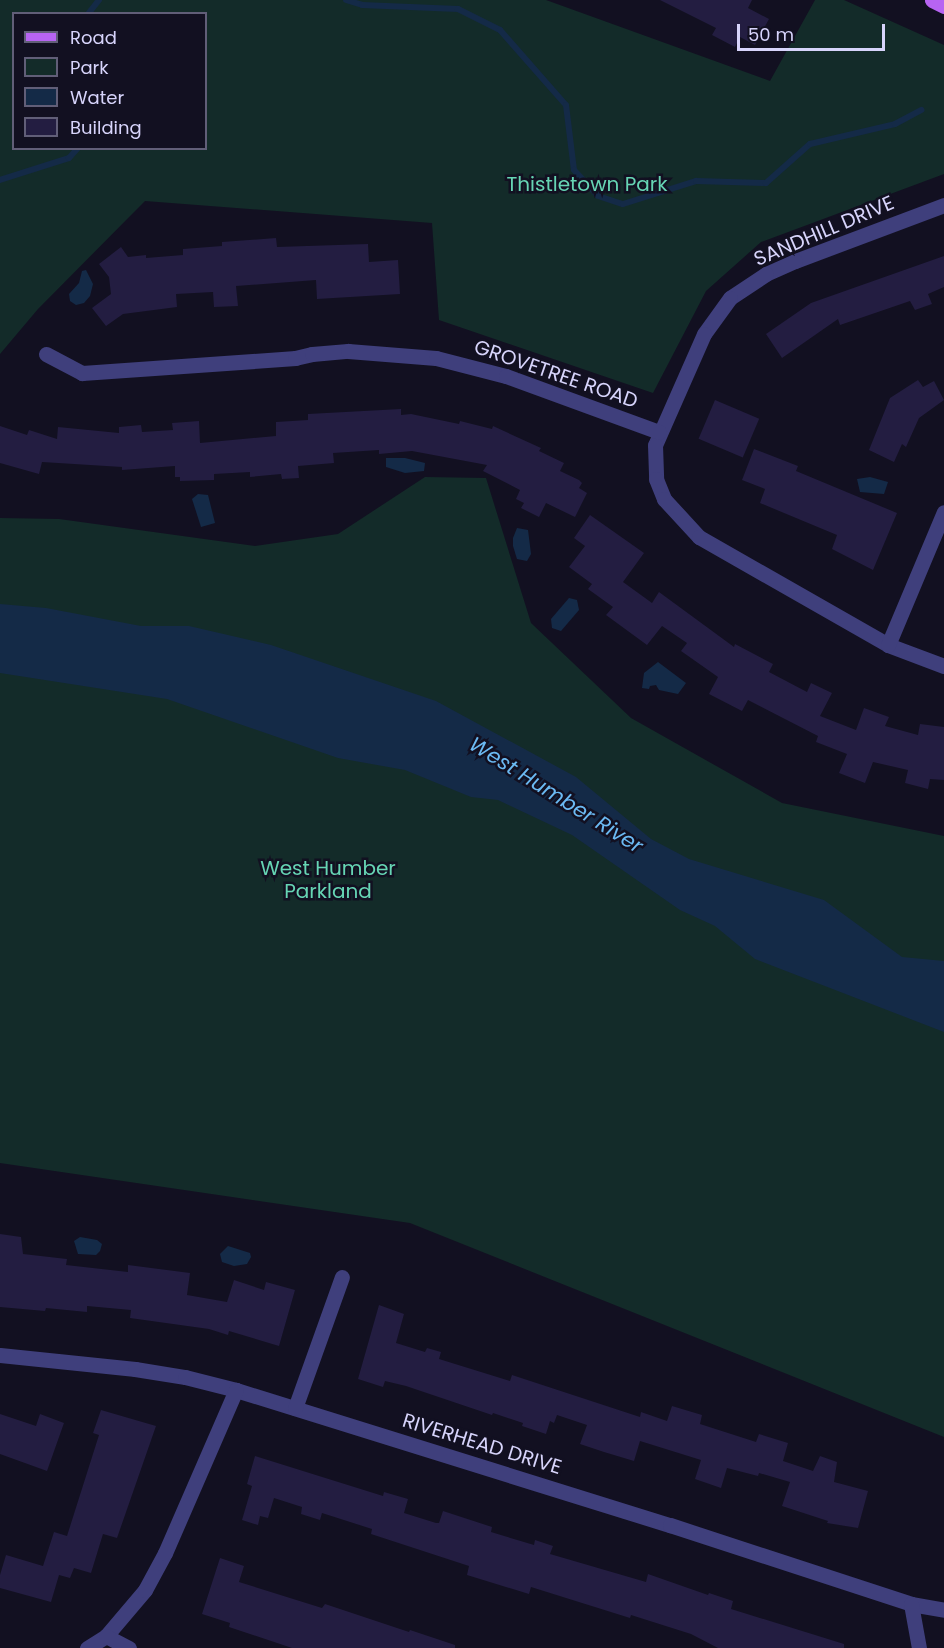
<!DOCTYPE html>
<html>
<head>
<meta charset="utf-8">
<style>
	body { margin:0 }
	#map { position:relative; width:944px; height:1648px; overflow:hidden; background:#121021; font-family:Poppins,sans-serif }
	div>[style] { position:absolute }
	.green>* { inset:0; background:#132b29 }
	.water>* { inset:0; background:#142a47 }
	.stream>* { height:6px; margin:-3px; padding:0 3px; transform-origin:3px; border-radius:3px; background:#142a47 }
	.building>* { inset:0; background:#231d41; transform-origin:0 0 }
	.minor>* { height:15px; margin:-7.5px; padding:0 7.5px; transform-origin:7.5px; border-radius:7.5px; background:#3f3f7c }
	.major>* { height:15px; margin:-7.5px; padding:0 7.5px; transform-origin:7.5px; border-radius:7.5px; background:#b764f2 }
	span { translate:-50% -50%; white-space:nowrap; text-align:center; line-height:1.15; -webkit-text-stroke:5px #121021; paint-order:stroke }
	.park-label { font-size:20px; color:#66d5b4 }
	.street-label { font-size:20px; color:#d7d4fb }
	.water-label { font-size:21px; color:#6bb9f2; font-style:italic }
	.legend { position:absolute; left:12px; top:12px; width:195px; height:138px; box-sizing:border-box; background:#121021; border:2px solid #615e78; margin:0; padding:8px 10px; list-style:none; font-size:18px; color:#d7d4fb }
	.legend li { display:flex; align-items:center; gap:12px; height:30px }
	.legend b { width:30px; border:2px solid #615e78 }
	.scale { position:absolute; left:737px; top:24px; width:148px; height:27px; box-sizing:border-box; border:3px solid #d7d4fb; border-top:0; padding-left:8px; font-size:18px; line-height:21px; white-space:nowrap; color:#d7d4fb; -webkit-text-stroke:4px #121021; paint-order:stroke }
</style>
</head>
<body>
<div id="map">
	<div class="green">
		<i style="clip-path:polygon(evenodd,0 0,546px 0,770px 81px,815px 0,844px 0,944px 45px,944px 174px,761px 242px,706px 291px,653px 393px,439px 320px,432px 223px,145px 201px,38px 309px,0 354px,0 0,14px 14px,206px 14px,206px 148px,14px 148px,14px 14px)"></i>
		<i style="clip-path:polygon(425px 477px,486px 478px,531px 623px,631px 718px,782px 803px,944px 836px,944px 1437px,410px 1223px,0 1163px,0 518px,59px 519px,255px 546px,338px 534px)"></i>
	</div>
	<div class="water">
		<i style="clip-path:polygon(86px 270px,93px 284px,90px 296px,84px 303px,76px 305px,70px 301px,69px 294px,79px 283px,82px 271px)"></i>
		<i style="clip-path:polygon(386px 458px,405px 458px,425px 463px,424px 471px,405px 473px,386px 467px)"></i>
		<i style="clip-path:polygon(870px 477px,888px 482px,884px 494px,860px 492px,857px 479px)"></i>
		<i style="clip-path:polygon(198px 494px,208px 495px,215px 523px,201px 527px,192px 499px)"></i>
		<i style="clip-path:polygon(517px 528px,528px 530px,531px 554px,527px 561px,517px 559px,513px 546px,513px 538px)"></i>
		<i style="clip-path:polygon(569px 598px,577px 600px,579px 610px,561px 631px,552px 628px,551px 619px)"></i>
		<i style="clip-path:polygon(0 604px,46px 608px,141px 626px,189px 626px,271px 645px,436px 701px,576px 777px,651px 839px,689px 859px,824px 900px,902px 957px,944px 961px,944px 1032px,755px 959px,715px 926px,680px 910px,572px 835px,498px 800px,471px 797px,405px 770px,338px 758px,167px 699px,0 673px)"></i>
		<i style="clip-path:polygon(658px 662px,686px 683px,678px 694px,659px 690px,656px 685px,650px 686px,649px 689px,642px 688px,644px 673px)"></i>
		<i style="clip-path:polygon(80px 1237px,97px 1240px,102px 1244px,100px 1251px,96px 1255px,78px 1254px,74px 1241px)"></i>
		<i style="clip-path:polygon(228px 1246px,250px 1253px,251px 1257px,247px 1264px,234px 1266px,222px 1262px,220px 1254px)"></i>
	</div>
	<div class="stream">
		<i style="left:346px;top:0;width:17px;rotate:17deg"></i>
		<i style="left:362px;top:5px;width:96px;rotate:2.4deg"></i>
		<i style="left:458px;top:9px;width:47px;rotate:26.6deg"></i>
		<i style="left:500px;top:30px;width:100px;rotate:48.7deg"></i>
		<i style="left:566px;top:105px;width:65px;rotate:83deg"></i>
		<i style="left:574px;top:170px;width:35px;rotate:47deg"></i>
		<i style="left:598px;top:196px;width:26px;rotate:18deg"></i>
		<i style="left:623px;top:204px;width:77px;rotate:-17.5deg"></i>
		<i style="left:696px;top:181px;width:70px;rotate:1.6deg"></i>
		<i style="left:766px;top:183px;width:59px;rotate:-41.6deg"></i>
		<i style="left:810px;top:144px;width:87px;rotate:-13.2deg"></i>
		<i style="left:895px;top:124px;width:30px;rotate:-28deg"></i>
		<i style="left:88px;top:14px;width:18px;rotate:-52deg"></i>
		<i style="left:0;top:180px;width:72px;rotate:-17.7deg"></i>
		<i style="left:69px;top:158px;width:13px;rotate:-48deg"></i>
	</div>
	<div class="building">
		<i style="clip-path:polygon(660px 0,752px 0,748px 8px,769px 19px,755px 45px,740px 37px,735px 47px,712px 35px,716px 28px)"></i>
		<i style="clip-path:polygon(276px 238px,277px 247px,368px 244px,369px 262px,398px 260px,400px 294px,317px 299px,316px 280px,236px 286px,238px 306px,214px 307px,213px 292px,176px 294px,177px 307px,123px 314px,106px 326px,92px 308px,111px 294px,109px 277px,99px 264px,121px 247px,128px 257px,146px 255px,146px 258px,183px 255px,183px 249px,222px 246px,222px 242px)"></i>
		<i style="clip-path:polygon(944px 256px,944px 287px,928px 294px,932px 304px,915px 310px,910px 301px,840px 325px,838px 319px,782px 358px,766px 334px,811px 303px)"></i>
		<i style="clip-path:polygon(918px 380px,923px 387px,934px 381px,944px 400px,919px 418px,906px 447px,902px 444px,894px 462px,869px 450px,890px 398px)"></i>
		<i style="left:715px;top:400px;width:48px;height:42px;rotate:23deg"></i>
		<i style="clip-path:polygon(401px 409px,401px 415px,411px 414px,459px 424px,460px 421px,492px 429px,493px 426px,541px 448px,539px 451px,564px 463px,560px 471px,579px 480px,582px 483px,579px 488px,587px 493px,575px 517px,546px 503px,539px 517px,521px 508px,524px 503px,516px 499px,520px 490px,483px 471px,487px 465px,412px 451px,379px 454px,379px 450px,333px 453px,334px 463px,298px 466px,299px 478px,282px 479px,281px 474px,250px 477px,250px 472px,214px 474px,214px 480px,180px 481px,180px 477px,175px 477px,175px 466px,122px 470px,122px 467px,42px 462px,39px 474px,0 463px,0 426px,27px 435px,29px 430px,57px 439px,58px 427px,119px 433px,119px 427px,141px 425px,142px 432px,173px 430px,172px 423px,199px 421px,200px 443px,276px 436px,276px 422px,308px 420px,308px 414px)"></i>
		<i style="clip-path:polygon(754px 449px,798px 466px,796px 471px,897px 513px,873px 570px,832px 549px,837px 535px,760px 503px,765px 489px,742px 480px)"></i>
		<i style="clip-path:polygon(590px 515px,644px 553px,623px 582px,652px 603px,659px 592px,734px 647px,735px 644px,773px 664px,769px 672px,807px 692px,811px 683px,832px 693px,820px 716px,856px 730px,864px 708px,889px 717px,885px 726px,918px 735px,920px 724px,944px 727px,944px 780px,930px 779px,928px 789px,905px 783px,908px 770px,873px 762px,865px 783px,839px 773px,847px 754px,816px 742px,818px 736px,748px 700px,742px 711px,709px 694px,718px 677px,681px 651px,687px 643px,662px 626px,647px 645px,606px 615px,613px 607px,588px 589px,592px 584px,569px 567px,585px 546px,574px 538px)"></i>
		<i style="clip-path:polygon(0 1234px,21px 1237px,23px 1254px,67px 1259px,66px 1265px,128px 1272px,128px 1265px,190px 1273px,187px 1295px,227px 1302px,234px 1280px,264px 1290px,266px 1282px,295px 1290px,279px 1346px,229px 1331px,228px 1335px,209px 1329px,130px 1318px,131px 1310px,87px 1306px,87px 1312px,46px 1308px,45px 1311px,0 1307px)"></i>
		<i style="clip-path:polygon(379px 1305px,404px 1314px,396px 1343px,425px 1352px,427px 1348px,441px 1352px,439px 1359px,510px 1381px,512px 1375px,640px 1417px,641px 1412px,667px 1421px,672px 1406px,702px 1415px,700px 1424px,756px 1442px,759px 1434px,788px 1443px,783px 1461px,813px 1471px,820px 1456px,837px 1462px,834px 1482px,868px 1491px,858px 1528px,827px 1523px,828px 1521px,782px 1506px,790px 1482px,759px 1473px,758px 1476px,727px 1468px,721px 1488px,695px 1479px,701px 1460px,640px 1441px,634px 1461px,604px 1452px,580px 1444px,587px 1425px,557px 1415px,554px 1423px,550px 1421px,546px 1434px,522px 1426px,523px 1423px,493px 1413px,492px 1415px,406px 1386px,385px 1381px,383px 1387px,358px 1379px)"></i>
		<i style="clip-path:polygon(101px 1410px,156px 1426px,117px 1538px,103px 1534px,91px 1573px,74px 1568px,70px 1578px,59px 1575px,51px 1602px,0 1588px,0 1575px,6px 1555px,43px 1566px,54px 1532px,67px 1536px,99px 1435px,93px 1433px)"></i>
		<i style="clip-path:polygon(0 1414px,36px 1426px,40px 1414px,64px 1423px,47px 1471px,0 1454px)"></i>
		<i style="clip-path:polygon(255px 1456px,383px 1496px,384px 1492px,408px 1499px,404px 1513px,436px 1523px,439px 1523px,443px 1511px,492px 1527px,491px 1532px,534px 1545px,535px 1540px,553px 1546px,550px 1554px,646px 1582px,648px 1574px,708px 1595px,709px 1593px,733px 1601px,731px 1609px,844px 1644px,844px 1648px,718px 1648px,691px 1634px,631px 1615px,630px 1618px,531px 1587px,529px 1594px,467px 1575px,469px 1566px,371px 1534px,372px 1529px,322px 1513px,320px 1520px,301px 1514px,302px 1507px,274px 1498px,268px 1518px,260px 1516px,258px 1525px,242px 1520px,252px 1486px,247px 1484px)"></i>
		<i style="clip-path:polygon(220px 1558px,244px 1566px,239px 1582px,322px 1608px,325px 1604px,409px 1632px,410px 1630px,455px 1645px,455px 1648px,292px 1648px,229px 1627px,230px 1623px,202px 1614px)"></i>
	</div>
	<div class="minor">
		<i style="left:944px;top:205px;width:159px;rotate:159.4deg"></i>
		<i style="left:795px;top:261px;width:32px;rotate:156deg"></i>
		<i style="left:766px;top:274px;width:43px;rotate:146.3deg"></i>
		<i style="left:730px;top:298px;width:44px;rotate:125.8deg"></i>
		<i style="left:704px;top:334px;width:121px;rotate:113.8deg"></i>
		<i style="left:655px;top:445px;width:34px;rotate:88deg"></i>
		<i style="left:656px;top:479px;width:22px;rotate:68deg"></i>
		<i style="left:664px;top:499px;width:52px;rotate:47.4deg"></i>
		<i style="left:699px;top:537px;width:218px;rotate:29.7deg"></i>
		<i style="left:888px;top:645px;width:60px;rotate:20.6deg"></i>
		<i style="left:46px;top:354px;width:41px;rotate:27.8deg"></i>
		<i style="left:82px;top:373px;width:214px;rotate:-4deg"></i>
		<i style="left:295px;top:358px;width:17px;rotate:-13deg"></i>
		<i style="left:312px;top:354px;width:36px;rotate:-5deg"></i>
		<i style="left:348px;top:351px;width:88px;rotate:4.5deg"></i>
		<i style="left:436px;top:358px;width:72px;rotate:14.4deg"></i>
		<i style="left:506px;top:376px;width:163px;rotate:20.1deg"></i>
		<i style="left:888px;top:645px;width:144px;rotate:-67.2deg"></i>
		<i style="left:0;top:1355px;width:136px;rotate:5.9deg"></i>
		<i style="left:135px;top:1369px;width:51px;rotate:9.1deg"></i>
		<i style="left:185px;top:1377px;width:53px;rotate:14.3deg"></i>
		<i style="left:236px;top:1390px;width:455px;rotate:17.3deg"></i>
		<i style="left:670px;top:1525px;width:254px;rotate:18.1deg"></i>
		<i style="left:911px;top:1604px;width:34px;rotate:10deg"></i>
		<i style="left:295px;top:1408px;width:139px;rotate:-70.3deg"></i>
		<i style="left:911px;top:1604px;width:45px;rotate:79.7deg"></i>
		<i style="left:106px;top:1636px;width:60px;rotate:-49.7deg"></i>
		<i style="left:145px;top:1590px;width:42px;rotate:-61.6deg"></i>
		<i style="left:165px;top:1553px;width:178px;rotate:-66.5deg"></i>
		<i style="left:87px;top:1648px;width:22px;rotate:-32deg"></i>
		<i style="left:106px;top:1636px;width:26px;rotate:28deg"></i>
	</div>
	<div class="major">
		<i style="left:932px;top:0;width:13px;rotate:27deg"></i>
	</div>
	<div class="park-label">
		<span style="left:587px;top:184px">Thistletown Park</span>
		<span style="left:328px;top:880px">West Humber<br>Parkland</span>
	</div>
	<div class="street-label">
		<span style="left:824px;top:231px;rotate:-23deg">SANDHILL DRIVE</span>
		<span style="left:556px;top:374px;rotate:19deg">GROVETREE ROAD</span>
		<span style="left:482px;top:1444px;rotate:17deg">RIVERHEAD DRIVE</span>
	</div>
	<div class="water-label">
		<span style="left:556px;top:795px;rotate:32deg">West Humber River</span>
	</div>
	<ul class="legend">
	<li><b style="height:8px;background:#b764f2"></b>Road</li>
	<li><b style="height:16px;background:#132b29"></b>Park</li>
	<li><b style="height:16px;background:#142a47"></b>Water</li>
	<li><b style="height:16px;background:#231d41"></b>Building</li>
	</ul>
	<div class="scale">50 m</div>
</div>
</body>
</html>
